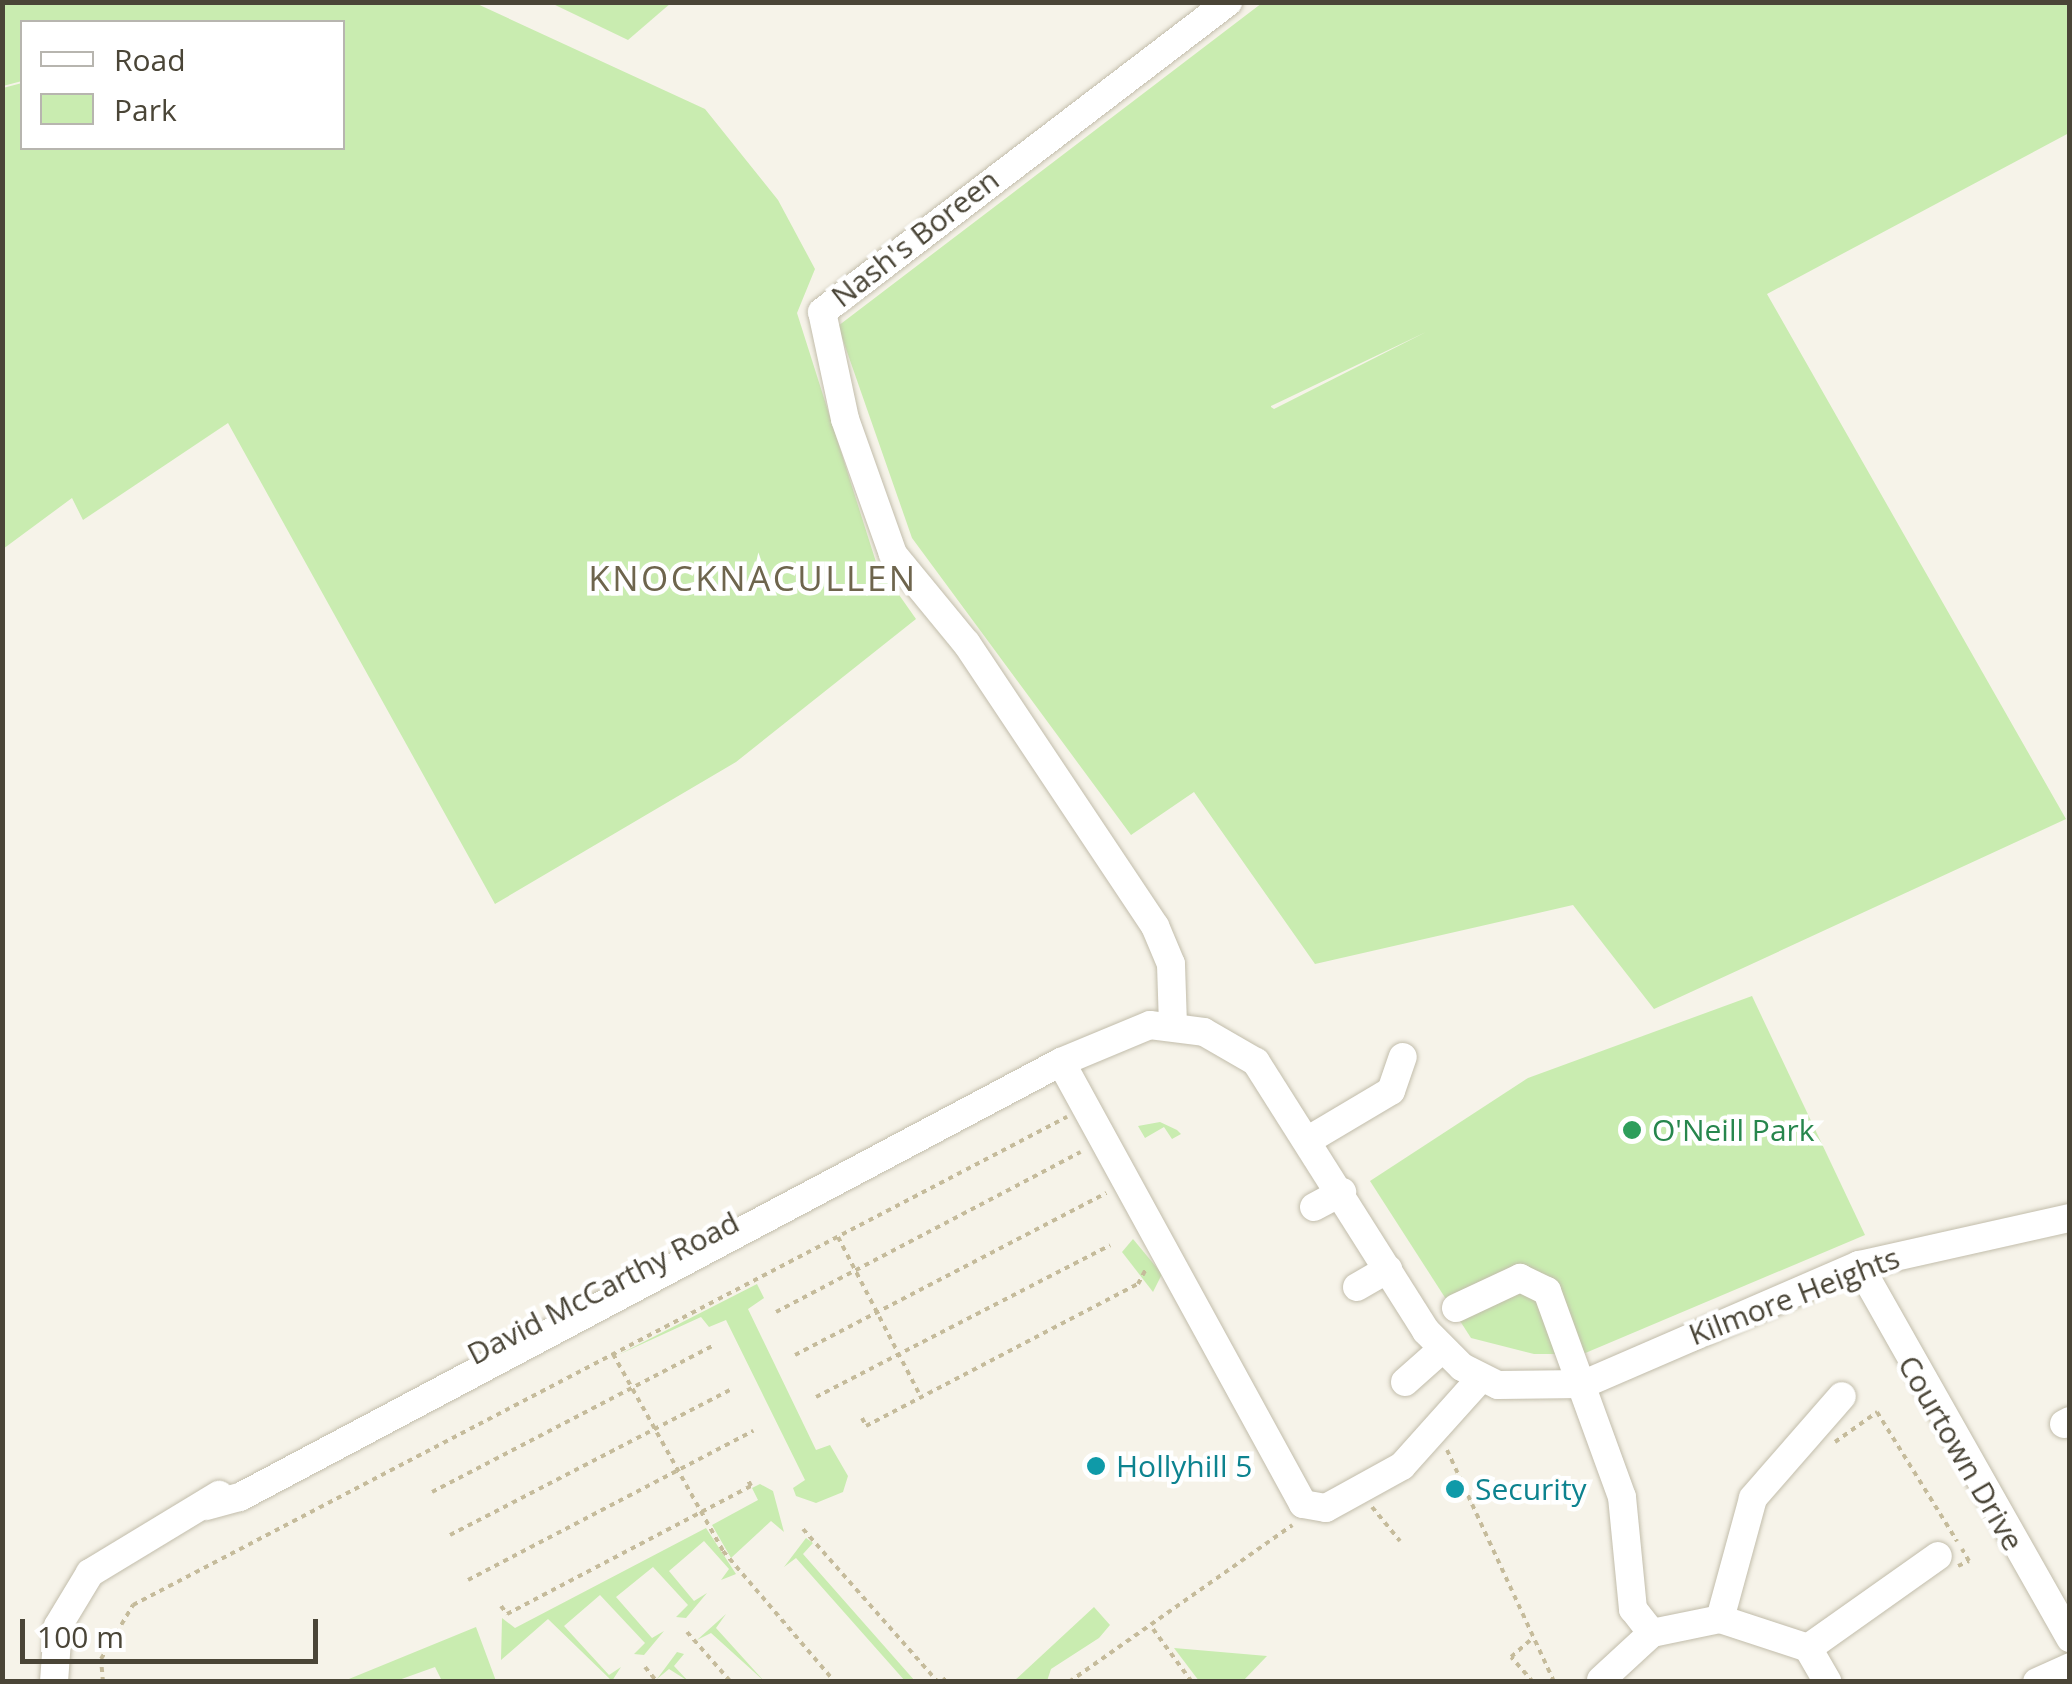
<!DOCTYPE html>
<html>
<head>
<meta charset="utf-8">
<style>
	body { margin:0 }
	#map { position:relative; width:2072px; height:1684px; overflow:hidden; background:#f6f3e9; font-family:"Open Sans",sans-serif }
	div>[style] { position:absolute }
	.green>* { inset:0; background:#c9ecb0 }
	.path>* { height:4px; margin-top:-2px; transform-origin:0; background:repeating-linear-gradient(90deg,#c5bb9b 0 5px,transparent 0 10px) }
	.roads { filter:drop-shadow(0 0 2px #c2bdab) drop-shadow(0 0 2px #c2bdab) }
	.minor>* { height:28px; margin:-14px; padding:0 14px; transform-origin:14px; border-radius:14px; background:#fff }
	.dots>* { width:28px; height:28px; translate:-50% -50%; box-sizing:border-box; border:5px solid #fff; border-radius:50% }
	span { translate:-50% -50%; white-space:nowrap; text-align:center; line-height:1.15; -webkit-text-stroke:9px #fff; paint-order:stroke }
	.street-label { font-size:30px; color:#4a4537 }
	.leisure-label { font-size:30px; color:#27864d }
	.left { translate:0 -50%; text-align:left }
	.culture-label { font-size:30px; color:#0d838f }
	.quarter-label { font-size:35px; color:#6e654d; letter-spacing:2.5px }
	.frame { position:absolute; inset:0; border:5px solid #4a4537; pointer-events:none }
	.legend { position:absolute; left:20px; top:20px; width:325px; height:130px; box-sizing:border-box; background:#fff; border:2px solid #b7b5af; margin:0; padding:12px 18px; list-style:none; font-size:30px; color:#4a4537 }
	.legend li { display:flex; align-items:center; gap:20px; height:50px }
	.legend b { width:50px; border:2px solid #b7b5af }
	.scale { position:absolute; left:20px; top:1619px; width:298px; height:45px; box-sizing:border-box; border:5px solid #4a4537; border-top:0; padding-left:12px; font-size:30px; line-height:35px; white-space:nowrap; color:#4a4537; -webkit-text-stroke:8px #fff; paint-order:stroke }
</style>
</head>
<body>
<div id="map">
	<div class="green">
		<i style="clip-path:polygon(473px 2px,705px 109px,778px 200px,815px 269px,797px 313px,876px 562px,916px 619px,736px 762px,495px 904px,228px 423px,83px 520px,72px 498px,3px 549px,3px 88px,22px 83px,22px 148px,342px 148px,342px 22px,22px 22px,22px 81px,3px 86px,3px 3px)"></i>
		<i style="clip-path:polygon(551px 3px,671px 2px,671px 3px,628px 40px)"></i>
		<i style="clip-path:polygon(evenodd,1262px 3px,2069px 3px,2069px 133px,1767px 294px,2066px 819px,1654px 1009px,1573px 905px,1315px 964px,1194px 792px,1131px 835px,912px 538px,838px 326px,1262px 3px,1426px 332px,1274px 409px,1271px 407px,1271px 406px,1426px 332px)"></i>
		<i style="clip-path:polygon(1752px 996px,1865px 1235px,1583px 1354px,1534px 1354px,1471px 1338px,1370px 1181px,1528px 1078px)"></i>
		<i style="clip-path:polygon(1160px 1122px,1177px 1130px,1181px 1134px,1172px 1139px,1164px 1127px,1145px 1138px,1138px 1126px)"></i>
		<i style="clip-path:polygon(1133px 1239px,1162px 1274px,1153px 1292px,1122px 1252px)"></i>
		<i style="clip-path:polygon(757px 1284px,764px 1298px,748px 1309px,816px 1450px,830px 1445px,848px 1476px,843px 1492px,816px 1503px,796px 1496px,793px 1488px,805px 1480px,726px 1320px,709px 1327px,701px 1317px,618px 1355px)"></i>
		<i style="clip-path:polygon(760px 1484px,773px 1491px,784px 1532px,771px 1521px,731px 1558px,712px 1525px,758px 1500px,752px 1488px)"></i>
		<i style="clip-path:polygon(706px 1528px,736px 1574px,721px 1580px,729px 1569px,704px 1541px,669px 1571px,694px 1601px,707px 1593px,686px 1618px,676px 1617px,688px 1605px,653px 1567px,616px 1597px,652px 1638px,664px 1631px,644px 1655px,634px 1654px,645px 1643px,600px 1595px,564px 1626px,609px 1675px,621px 1667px,612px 1681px,548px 1619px,501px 1660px,502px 1618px,515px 1628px)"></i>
		<i style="clip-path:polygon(806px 1538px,813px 1543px,803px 1554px,915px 1681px,905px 1681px,796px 1558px,784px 1567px)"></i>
		<i style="clip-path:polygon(1094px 1607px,1110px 1625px,1099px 1638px,1051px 1669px,1047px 1681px,1014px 1681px)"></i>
		<i style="clip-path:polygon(726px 1614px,716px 1628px,764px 1681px,711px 1633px,697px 1640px)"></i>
		<i style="clip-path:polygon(476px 1627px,496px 1681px,442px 1681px,435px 1667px,396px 1681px,344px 1681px)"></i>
		<i style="clip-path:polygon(1174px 1648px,1267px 1656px,1243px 1681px,1199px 1681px)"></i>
		<i style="clip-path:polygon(677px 1652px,684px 1654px,674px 1666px,688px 1681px,669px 1669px,657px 1679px)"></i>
	</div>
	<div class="path">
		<i style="left:838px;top:1237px;width:180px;rotate:62.6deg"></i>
		<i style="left:776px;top:1312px;width:344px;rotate:-27.7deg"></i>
		<i style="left:613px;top:1354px;width:226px;rotate:60.8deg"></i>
		<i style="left:723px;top:1551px;width:172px;rotate:49.5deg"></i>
		<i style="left:795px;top:1355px;width:351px;rotate:-27.5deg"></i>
		<i style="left:816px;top:1397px;width:331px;rotate:-27.3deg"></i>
		<i style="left:862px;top:1418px;width:9px;rotate:63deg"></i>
		<i style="left:866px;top:1426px;width:307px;rotate:-27.6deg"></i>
		<i style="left:1138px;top:1284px;width:19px;rotate:-62deg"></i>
		<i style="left:1835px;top:1442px;width:52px;rotate:-35.5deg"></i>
		<i style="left:1877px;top:1412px;width:152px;rotate:58.2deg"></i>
		<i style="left:1447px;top:1450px;width:255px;rotate:65.2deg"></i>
		<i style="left:432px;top:1492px;width:316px;rotate:-27.5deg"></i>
		<i style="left:1372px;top:1507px;width:44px;rotate:50.5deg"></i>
		<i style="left:803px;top:1529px;width:204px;rotate:48.6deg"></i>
		<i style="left:450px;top:1535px;width:319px;rotate:-27.4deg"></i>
		<i style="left:1958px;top:1566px;width:12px;rotate:-24deg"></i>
		<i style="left:1969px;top:1561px;width:14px;rotate:-120deg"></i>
		<i style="left:468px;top:1580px;width:322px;rotate:-27.6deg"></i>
		<i style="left:501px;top:1606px;width:10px;rotate:53deg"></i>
		<i style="left:507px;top:1614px;width:276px;rotate:-27.7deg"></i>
		<i style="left:751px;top:1486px;width:9px;rotate:-117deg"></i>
		<i style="left:1153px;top:1629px;width:66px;rotate:53.7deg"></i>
		<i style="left:687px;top:1632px;width:67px;rotate:48.7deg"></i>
		<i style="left:645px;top:1667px;width:19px;rotate:51deg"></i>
		<i style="left:103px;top:1682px;width:23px;rotate:-95deg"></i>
		<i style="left:101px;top:1659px;width:63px;rotate:-59.3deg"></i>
		<i style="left:133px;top:1605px;width:1054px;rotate:-27.59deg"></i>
		<i style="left:942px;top:1682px;width:6px;rotate:-45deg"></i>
		<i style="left:1069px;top:1682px;width:273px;rotate:-35.1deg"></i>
		<i style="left:1533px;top:1682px;width:33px;rotate:-131deg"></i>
		<i style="left:1511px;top:1657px;width:30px;rotate:-41deg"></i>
	</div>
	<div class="roads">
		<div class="minor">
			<i style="left:1173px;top:1025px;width:61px;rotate:-91.9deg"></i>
			<i style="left:1171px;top:964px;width:41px;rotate:-112.8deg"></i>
			<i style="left:1155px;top:926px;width:340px;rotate:-123.7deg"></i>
			<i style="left:966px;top:643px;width:115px;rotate:-129.4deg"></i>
			<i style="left:893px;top:554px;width:143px;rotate:-109.6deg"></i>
			<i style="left:845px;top:419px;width:109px;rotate:-102.1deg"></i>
			<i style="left:822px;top:312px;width:511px;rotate:-37.36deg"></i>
			<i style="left:1061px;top:1062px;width:504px;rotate:61.3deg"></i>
			<i style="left:1303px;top:1504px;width:23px;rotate:10deg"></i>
			<i style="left:1326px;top:1508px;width:87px;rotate:-28.9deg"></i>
			<i style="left:1402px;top:1466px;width:117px;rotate:-48.1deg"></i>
			<i style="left:1310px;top:1139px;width:94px;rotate:-30.7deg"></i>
			<i style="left:1391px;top:1091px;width:36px;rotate:-71deg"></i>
			<i style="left:1314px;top:1207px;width:32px;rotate:-28deg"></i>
			<i style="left:1859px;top:1265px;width:429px;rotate:60.5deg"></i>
			<i style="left:1357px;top:1287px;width:36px;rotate:-30deg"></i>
			<i style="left:1456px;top:1308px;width:71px;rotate:-25.1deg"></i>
			<i style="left:1520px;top:1278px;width:30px;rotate:26deg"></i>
			<i style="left:1547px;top:1291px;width:219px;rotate:70deg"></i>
			<i style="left:1622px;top:1497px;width:113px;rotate:84.4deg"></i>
			<i style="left:1633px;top:1609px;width:31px;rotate:52deg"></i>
			<i style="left:1405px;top:1382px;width:48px;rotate:-41.6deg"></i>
			<i style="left:2064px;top:1424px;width:7px;rotate:-27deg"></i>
			<i style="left:206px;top:1506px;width:35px;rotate:-15deg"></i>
			<i style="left:240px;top:1497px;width:929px;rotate:-27.92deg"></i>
			<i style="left:1061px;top:1062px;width:96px;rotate:-22.6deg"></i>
			<i style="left:1150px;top:1025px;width:54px;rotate:7.4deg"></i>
			<i style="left:1204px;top:1032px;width:60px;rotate:30deg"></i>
			<i style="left:1256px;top:1062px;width:318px;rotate:57.7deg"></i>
			<i style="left:1426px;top:1331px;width:51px;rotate:45deg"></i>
			<i style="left:1462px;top:1367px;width:40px;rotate:26.6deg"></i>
			<i style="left:1498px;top:1385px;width:86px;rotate:-0.7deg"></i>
			<i style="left:1584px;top:1384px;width:300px;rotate:-23.4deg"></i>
			<i style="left:1859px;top:1265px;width:216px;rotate:-12.6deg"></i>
			<i style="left:1720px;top:1619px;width:125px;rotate:-74.7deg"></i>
			<i style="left:1753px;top:1498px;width:135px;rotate:-48.9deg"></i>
			<i style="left:1808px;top:1648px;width:159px;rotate:-35.3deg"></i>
			<i style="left:1601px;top:1680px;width:69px;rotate:-42.7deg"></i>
			<i style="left:1652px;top:1633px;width:69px;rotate:-11.6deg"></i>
			<i style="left:1720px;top:1619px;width:93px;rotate:18.2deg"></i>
			<i style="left:1808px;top:1648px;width:39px;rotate:60deg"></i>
			<i style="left:54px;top:1682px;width:56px;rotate:-85.9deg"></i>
			<i style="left:58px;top:1626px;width:62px;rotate:-58.9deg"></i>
			<i style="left:90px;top:1573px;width:151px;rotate:-31.2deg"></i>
			<i style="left:2037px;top:1682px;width:36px;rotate:-24deg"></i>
		</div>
	</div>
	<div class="dots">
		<i style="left:1632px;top:1130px;background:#2e9e5b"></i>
		<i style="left:1096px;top:1466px;background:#0f9aa8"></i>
		<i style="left:1455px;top:1489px;background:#0f9aa8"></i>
	</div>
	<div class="street-label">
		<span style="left:915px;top:238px;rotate:-38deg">Nash's Boreen</span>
		<span style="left:603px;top:1288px;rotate:-27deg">David McCarthy Road</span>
		<span style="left:1794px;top:1296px;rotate:-21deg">Kilmore Heights</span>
		<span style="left:1961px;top:1453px;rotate:60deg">Courtown Drive</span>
	</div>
	<div class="leisure-label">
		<span class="left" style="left:1652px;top:1130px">O'Neill Park</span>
	</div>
	<div class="culture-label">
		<span class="left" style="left:1116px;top:1466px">Hollyhill 5</span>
		<span class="left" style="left:1475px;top:1489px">Security</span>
	</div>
	<div class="quarter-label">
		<span style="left:753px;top:578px">KNOCKNACULLEN</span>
	</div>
	<div class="frame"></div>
	<ul class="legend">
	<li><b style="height:12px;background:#fff"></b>Road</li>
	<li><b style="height:28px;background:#c9ecb0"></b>Park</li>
	</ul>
	<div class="scale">100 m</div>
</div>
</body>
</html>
